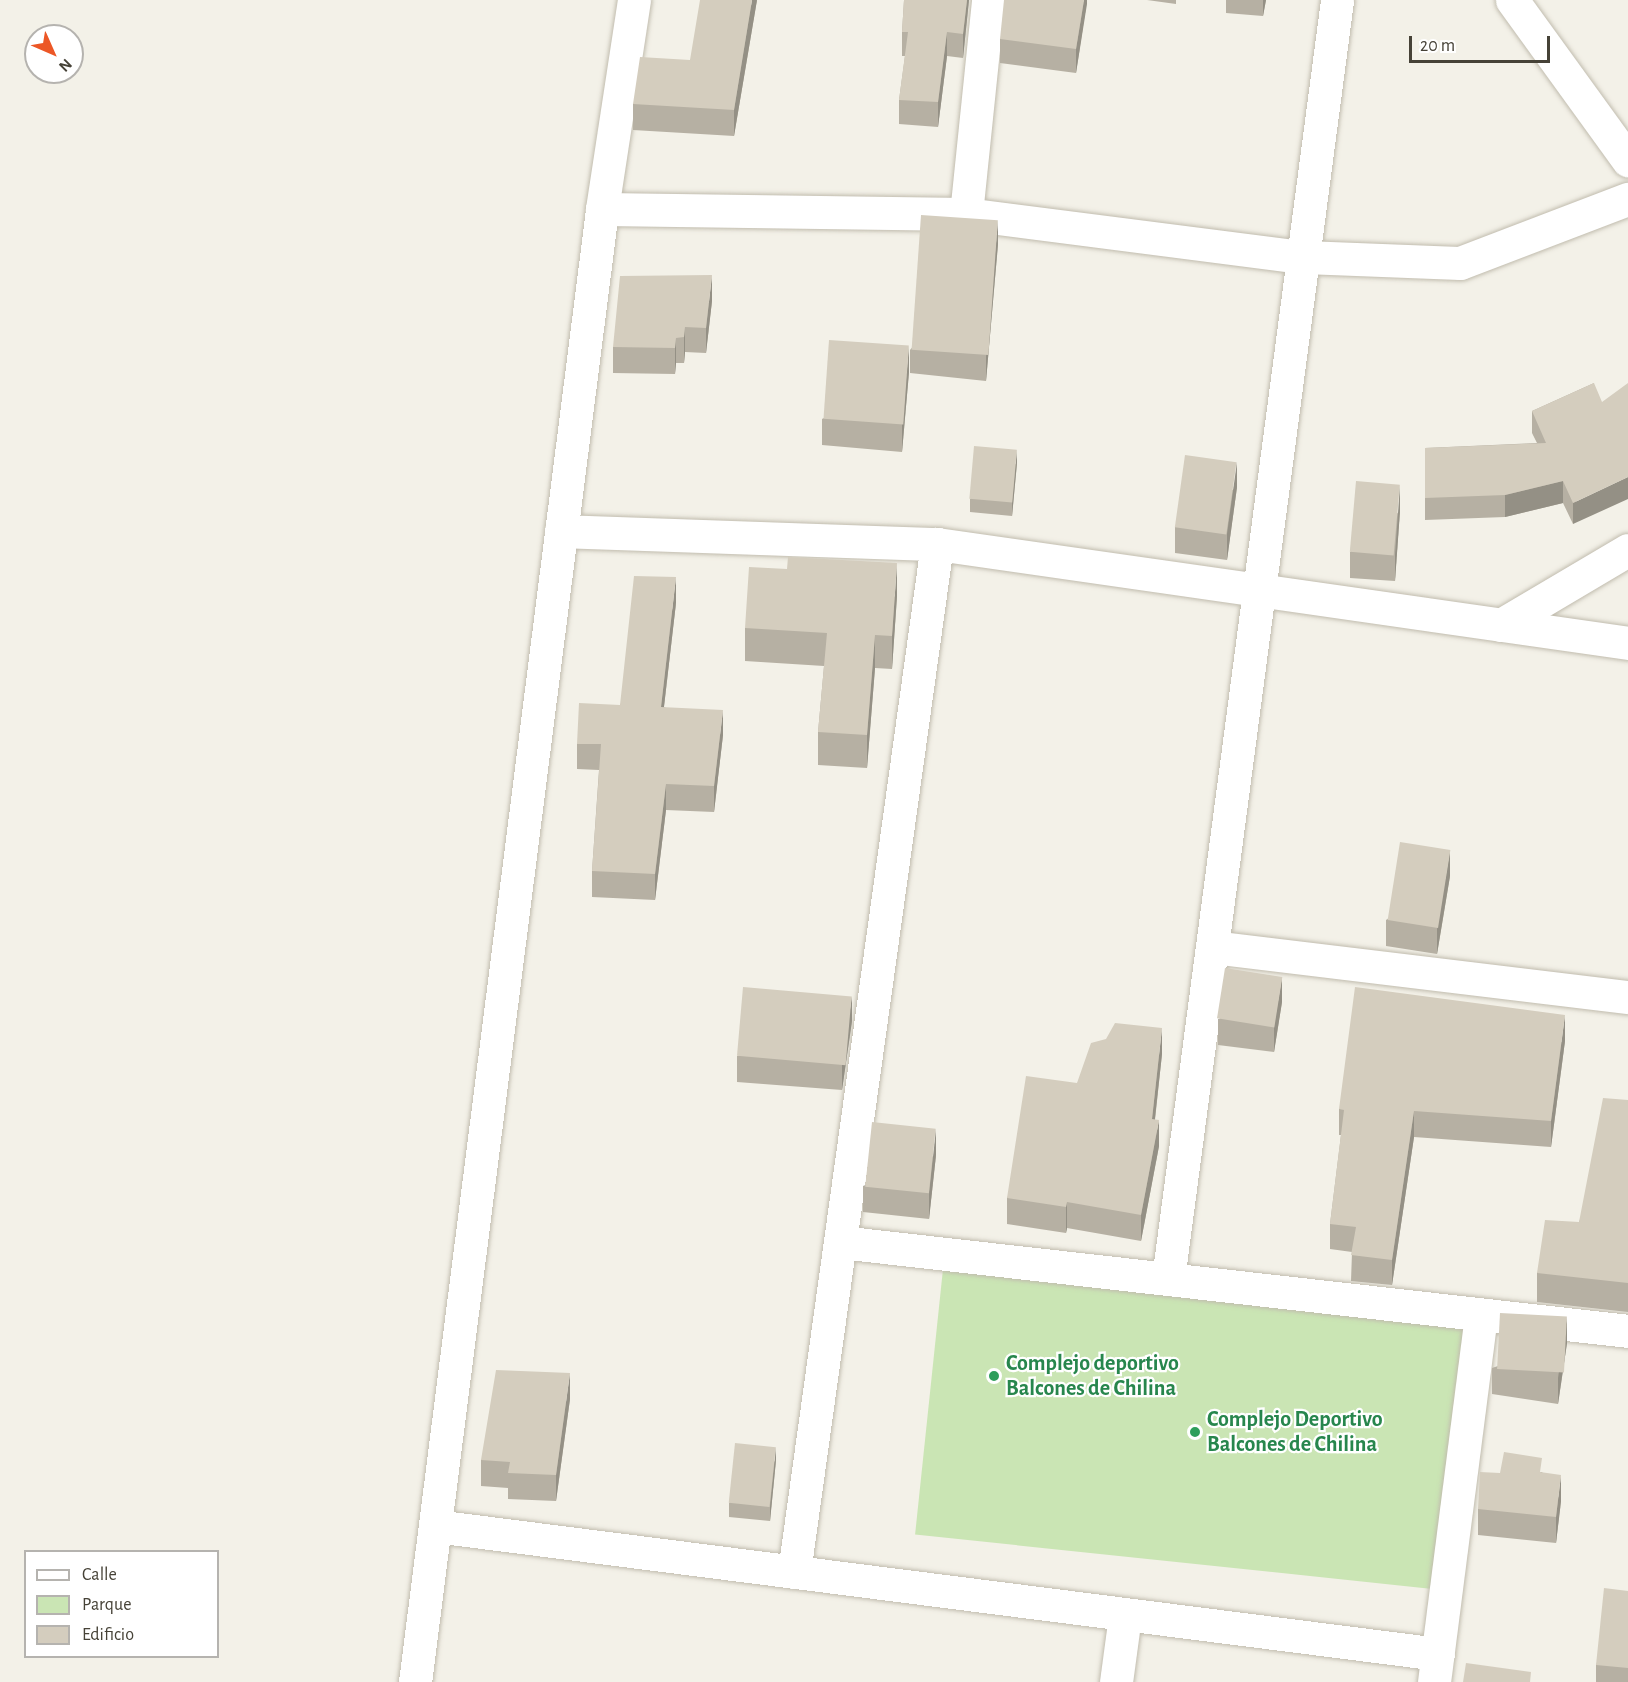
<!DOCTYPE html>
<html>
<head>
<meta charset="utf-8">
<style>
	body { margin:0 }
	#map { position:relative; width:1628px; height:1682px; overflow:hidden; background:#f3f1e8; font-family:"Alegreya Sans",sans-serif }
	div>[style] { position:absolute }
	.green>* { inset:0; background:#cae5b4; transform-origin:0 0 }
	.roads { filter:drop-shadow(0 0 2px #c1bcae) drop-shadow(0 0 2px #c1bcae) }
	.minor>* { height:33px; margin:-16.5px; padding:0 16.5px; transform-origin:16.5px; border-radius:16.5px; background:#fff }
	.wall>* { inset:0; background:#b6b0a3 }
	.shaded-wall>* { inset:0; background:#949085 }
	.building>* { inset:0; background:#d4cdbe; transform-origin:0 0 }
	.dots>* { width:16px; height:16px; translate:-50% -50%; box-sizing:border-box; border:3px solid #fff; border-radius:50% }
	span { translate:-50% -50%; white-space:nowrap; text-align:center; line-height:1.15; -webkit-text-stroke:4.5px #fff; paint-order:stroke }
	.leisure-label { font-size:22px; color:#27864d; font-weight:700 }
	.left { translate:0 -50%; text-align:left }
	.legend { position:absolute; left:24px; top:1550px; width:195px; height:108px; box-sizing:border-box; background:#fff; border:2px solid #b5b3af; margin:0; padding:8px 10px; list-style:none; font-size:18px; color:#464237 }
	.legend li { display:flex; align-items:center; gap:12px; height:30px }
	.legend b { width:30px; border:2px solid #b5b3af }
	.north { position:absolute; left:24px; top:24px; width:60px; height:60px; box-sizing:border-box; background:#fff; border:2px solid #b5b3af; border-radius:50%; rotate:135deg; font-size:16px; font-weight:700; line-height:24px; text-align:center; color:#464237 }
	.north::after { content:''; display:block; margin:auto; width:21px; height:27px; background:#ec5726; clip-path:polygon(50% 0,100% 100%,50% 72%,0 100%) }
	.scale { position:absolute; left:1409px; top:36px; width:141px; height:27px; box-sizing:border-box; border:3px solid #464237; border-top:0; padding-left:8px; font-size:18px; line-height:21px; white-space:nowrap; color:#464237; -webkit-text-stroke:4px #fff; paint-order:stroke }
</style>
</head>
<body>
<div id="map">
	<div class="green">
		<i style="left:943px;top:1269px;width:539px;height:267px;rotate:6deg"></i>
	</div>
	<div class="roads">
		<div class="minor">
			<i style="left:1512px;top:0;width:198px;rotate:54.1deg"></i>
			<i style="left:602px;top:209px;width:364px;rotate:0.8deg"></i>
			<i style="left:966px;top:214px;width:341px;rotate:7.3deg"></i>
			<i style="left:1304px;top:257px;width:156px;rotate:2.2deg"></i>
			<i style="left:1460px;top:263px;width:180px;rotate:-20.9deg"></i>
			<i style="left:966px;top:214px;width:215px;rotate:-84.1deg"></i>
			<i style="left:561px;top:531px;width:376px;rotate:2deg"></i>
			<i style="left:937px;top:544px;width:698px;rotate:8.15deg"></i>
			<i style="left:1501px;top:625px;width:147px;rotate:-30.6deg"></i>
			<i style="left:1213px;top:947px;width:418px;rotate:6.9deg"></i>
			<i style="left:840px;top:1242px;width:793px;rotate:6.44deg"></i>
			<i style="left:1168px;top:1279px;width:1290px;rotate:-82.47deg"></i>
			<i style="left:435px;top:1526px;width:1011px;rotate:7.27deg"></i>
			<i style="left:794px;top:1572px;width:1038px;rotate:-82.08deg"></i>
			<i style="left:415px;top:1682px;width:1485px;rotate:-82.76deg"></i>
			<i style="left:602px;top:209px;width:211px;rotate:-81.3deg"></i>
			<i style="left:1116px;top:1682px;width:68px;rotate:-82.3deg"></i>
			<i style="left:1434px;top:1682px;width:370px;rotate:-82.7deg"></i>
		</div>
	</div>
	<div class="wall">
		<i style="clip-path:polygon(757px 0,734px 136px,633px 130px,633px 104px,690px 60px)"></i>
		<i style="clip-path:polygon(904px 0,969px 0,963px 58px,947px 56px,938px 127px,899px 124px,899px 100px,905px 56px,902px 56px,902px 32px)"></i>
		<i style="clip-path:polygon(1087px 0,1076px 73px,1000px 63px,1000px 39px)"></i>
		<i style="clip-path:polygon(1147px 0,1176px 0,1176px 4px)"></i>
		<i style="clip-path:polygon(1226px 0,1266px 0,1263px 16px,1226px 13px)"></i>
		<i style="clip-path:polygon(998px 244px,986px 381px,910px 373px,910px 350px)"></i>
		<i style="clip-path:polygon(712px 301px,706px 353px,685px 352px,684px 363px,676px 363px,675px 374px,613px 373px,613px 347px)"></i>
		<i style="clip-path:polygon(909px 372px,902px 452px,822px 445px,822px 419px)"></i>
		<i style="clip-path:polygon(1594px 383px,1573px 524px,1563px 503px,1505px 517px,1425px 520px,1425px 448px,1537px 443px,1532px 433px,1532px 411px)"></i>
		<i style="clip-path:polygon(1017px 463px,1012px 516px,970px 512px,970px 499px)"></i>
		<i style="clip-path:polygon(1237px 487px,1227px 560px,1175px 553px,1175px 527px)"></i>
		<i style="clip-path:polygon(1400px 511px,1395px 581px,1350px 578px,1350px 552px)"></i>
		<i style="clip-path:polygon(897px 596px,892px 669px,875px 668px,867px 768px,818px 765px,818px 732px,824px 666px,745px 661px,745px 628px)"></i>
		<i style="clip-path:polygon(676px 603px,664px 707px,723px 735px,714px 812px,666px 810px,655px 900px,592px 897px,592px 871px,599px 770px,577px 769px,577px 744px,620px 705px)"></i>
		<i style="clip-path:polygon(1450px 876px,1437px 954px,1386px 946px,1386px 920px)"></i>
		<i style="clip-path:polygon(1282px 1002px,1274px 1052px,1218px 1045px,1218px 1019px)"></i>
		<i style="clip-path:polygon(852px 1021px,842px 1090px,737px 1082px,737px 1056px)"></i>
		<i style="clip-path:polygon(1565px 1041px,1551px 1147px,1414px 1137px,1392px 1285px,1351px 1281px,1352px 1252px,1330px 1249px,1330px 1224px,1341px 1135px,1339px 1135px,1339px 1109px)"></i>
		<i style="clip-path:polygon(1162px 1054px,1155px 1120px,1159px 1146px,1141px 1241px,1067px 1228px,1066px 1233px,1007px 1224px,1007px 1198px,1077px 1083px)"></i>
		<i style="clip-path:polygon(1628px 1100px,1628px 1312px,1537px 1302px,1537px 1273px,1579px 1222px)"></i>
		<i style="clip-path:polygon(936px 1155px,929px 1219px,863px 1212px,863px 1186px)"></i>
		<i style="clip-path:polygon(1567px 1343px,1558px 1404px,1492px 1394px,1492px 1368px)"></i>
		<i style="clip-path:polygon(570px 1399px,556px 1501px,508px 1499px,508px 1488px,481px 1486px,481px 1460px)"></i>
		<i style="clip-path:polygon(776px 1460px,770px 1521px,729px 1517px,729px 1503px)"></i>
		<i style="clip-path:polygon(1542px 1472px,1561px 1501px,1556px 1543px,1478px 1535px,1478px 1509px,1500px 1473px)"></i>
		<i style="clip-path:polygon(1628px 1591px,1628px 1682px,1596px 1682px,1596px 1665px)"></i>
	</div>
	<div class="shaded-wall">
		<i style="clip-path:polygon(752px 0,757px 0,734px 136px,734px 110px)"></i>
		<i style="clip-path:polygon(967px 0,969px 0,963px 58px,963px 34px)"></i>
		<i style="clip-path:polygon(1084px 0,1087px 0,1087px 4px,1076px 73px,1076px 49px)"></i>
		<i style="clip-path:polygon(1263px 0,1266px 0,1263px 16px)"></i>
		<i style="clip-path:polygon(947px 32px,947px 56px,938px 127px,938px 102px)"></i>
		<i style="clip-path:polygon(998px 220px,998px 244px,986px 381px,986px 357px)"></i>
		<i style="clip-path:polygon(712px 275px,712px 301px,706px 353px,706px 328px)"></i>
		<i style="clip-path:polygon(685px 327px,685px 352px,684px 363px,684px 337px)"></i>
		<i style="clip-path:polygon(676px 338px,676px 363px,675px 374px,675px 348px)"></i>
		<i style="clip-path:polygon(909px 346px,909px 372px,902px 452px,902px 426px)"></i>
		<i style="clip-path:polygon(1017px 450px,1017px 463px,1012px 516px,1012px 502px)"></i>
		<i style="clip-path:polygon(1237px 462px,1237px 487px,1227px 560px,1227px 534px)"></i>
		<i style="clip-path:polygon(1628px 477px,1628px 499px,1573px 524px,1573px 503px)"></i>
		<i style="clip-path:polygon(1563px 481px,1563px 503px,1505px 517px,1505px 495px)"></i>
		<i style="clip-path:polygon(1400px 485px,1400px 511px,1395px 581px,1395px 555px)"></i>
		<i style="clip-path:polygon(897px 563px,897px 596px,892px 669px,892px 636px)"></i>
		<i style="clip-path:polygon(676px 577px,676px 603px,661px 732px,661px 707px)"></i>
		<i style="clip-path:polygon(875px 635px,875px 668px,867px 768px,867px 735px)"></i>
		<i style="clip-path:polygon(723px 710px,723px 735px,714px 812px,714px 786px)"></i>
		<i style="clip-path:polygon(666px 784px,666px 810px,655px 900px,655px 874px)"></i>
		<i style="clip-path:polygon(1450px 850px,1450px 876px,1437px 954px,1437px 929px)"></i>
		<i style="clip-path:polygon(1282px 977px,1282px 1002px,1274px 1052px,1274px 1026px)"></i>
		<i style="clip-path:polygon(852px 996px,852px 1021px,842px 1090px,842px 1064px)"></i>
		<i style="clip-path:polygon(1565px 1015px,1565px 1041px,1551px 1147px,1551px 1121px)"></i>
		<i style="clip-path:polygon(1162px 1028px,1162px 1054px,1152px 1145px,1152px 1119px)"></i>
		<i style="clip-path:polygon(1414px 1111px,1414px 1137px,1392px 1285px,1392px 1260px)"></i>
		<i style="clip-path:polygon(1159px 1120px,1159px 1146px,1141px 1241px,1141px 1215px)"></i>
		<i style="clip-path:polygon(936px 1129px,936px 1155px,929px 1219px,929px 1194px)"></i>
		<i style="clip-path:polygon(1067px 1202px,1067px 1228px,1066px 1233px,1066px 1207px)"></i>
		<i style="clip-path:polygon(1567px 1317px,1567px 1343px,1558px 1404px,1558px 1378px)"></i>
		<i style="clip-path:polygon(570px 1373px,570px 1399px,556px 1501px,556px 1475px)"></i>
		<i style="clip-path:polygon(776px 1447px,776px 1460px,770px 1521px,770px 1507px)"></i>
		<i style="clip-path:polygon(1561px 1475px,1561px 1501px,1556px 1543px,1556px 1517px)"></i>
	</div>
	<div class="building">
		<i style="clip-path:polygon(700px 0,752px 0,734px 110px,633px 104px,640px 57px,690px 60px)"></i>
		<i style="clip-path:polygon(904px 0,967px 0,963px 34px,947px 32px,938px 102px,899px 100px,908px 32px,902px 32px)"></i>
		<i style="clip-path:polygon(1004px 0,1084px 0,1076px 49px,1000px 39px)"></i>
		<i style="left:921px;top:215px;width:77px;height:135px;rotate:4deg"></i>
		<i style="clip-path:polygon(712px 275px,706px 328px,685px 327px,684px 337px,676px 338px,675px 348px,613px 347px,620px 276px)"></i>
		<i style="left:829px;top:340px;width:80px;height:79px;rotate:4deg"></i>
		<i style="clip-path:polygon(1594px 383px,1602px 402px,1628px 383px,1628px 477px,1573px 503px,1563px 481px,1505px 495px,1425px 498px,1425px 448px,1546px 443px,1532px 411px)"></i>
		<i style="left:974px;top:446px;width:43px;height:53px;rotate:5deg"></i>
		<i style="left:1185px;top:455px;width:52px;height:73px;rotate:8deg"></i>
		<i style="left:1356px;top:481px;width:44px;height:71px;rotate:5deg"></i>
		<i style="clip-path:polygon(788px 557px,897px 563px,892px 636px,875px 635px,867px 735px,818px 732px,827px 633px,745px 628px,749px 567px,787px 569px)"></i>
		<i style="clip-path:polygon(634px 576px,676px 577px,661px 707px,723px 710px,714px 786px,666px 784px,655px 874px,592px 871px,601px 744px,577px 744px,579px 703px,620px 705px)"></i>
		<i style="left:1400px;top:842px;width:51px;height:79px;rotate:9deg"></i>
		<i style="left:1225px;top:968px;width:58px;height:51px;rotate:9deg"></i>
		<i style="left:743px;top:987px;width:109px;height:69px;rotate:5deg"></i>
		<i style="clip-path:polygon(1355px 987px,1565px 1015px,1551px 1121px,1414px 1111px,1392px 1260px,1351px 1255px,1356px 1227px,1330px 1224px,1344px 1110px,1339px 1109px)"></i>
		<i style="clip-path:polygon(1115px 1023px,1162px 1028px,1152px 1119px,1159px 1120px,1141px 1215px,1067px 1202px,1066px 1207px,1007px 1198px,1026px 1076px,1077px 1083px,1091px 1043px,1106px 1039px)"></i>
		<i style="clip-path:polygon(1603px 1098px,1628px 1100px,1628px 1283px,1537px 1273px,1545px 1220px,1579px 1222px)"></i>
		<i style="left:872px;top:1122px;width:64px;height:65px;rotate:6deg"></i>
		<i style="left:1500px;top:1313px;width:67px;height:56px;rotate:3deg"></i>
		<i style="clip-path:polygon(496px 1370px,570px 1373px,556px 1475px,508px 1473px,510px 1462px,481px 1460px)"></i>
		<i style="left:735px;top:1443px;width:41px;height:60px;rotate:6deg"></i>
		<i style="clip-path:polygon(1504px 1452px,1542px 1458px,1540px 1472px,1561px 1475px,1556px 1517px,1478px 1509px,1480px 1472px,1500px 1473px)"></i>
		<i style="clip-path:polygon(1604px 1588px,1628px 1591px,1628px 1668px,1596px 1665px)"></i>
		<i style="clip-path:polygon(1466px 1663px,1531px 1672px,1530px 1682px,1463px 1682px)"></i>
	</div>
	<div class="dots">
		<i style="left:994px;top:1376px;background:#2e9e5b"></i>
		<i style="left:1195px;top:1432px;background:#2e9e5b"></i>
	</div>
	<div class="leisure-label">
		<span class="left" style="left:1006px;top:1376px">Complejo deportivo<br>Balcones de Chilina</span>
		<span class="left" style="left:1207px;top:1432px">Complejo Deportivo<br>Balcones de Chilina</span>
	</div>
	<ul class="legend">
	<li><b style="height:8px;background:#fff"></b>Calle</li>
	<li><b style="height:16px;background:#cae5b4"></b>Parque</li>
	<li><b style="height:16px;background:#d4cdbe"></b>Edificio</li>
	</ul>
	<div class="north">N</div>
	<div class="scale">20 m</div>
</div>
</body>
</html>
